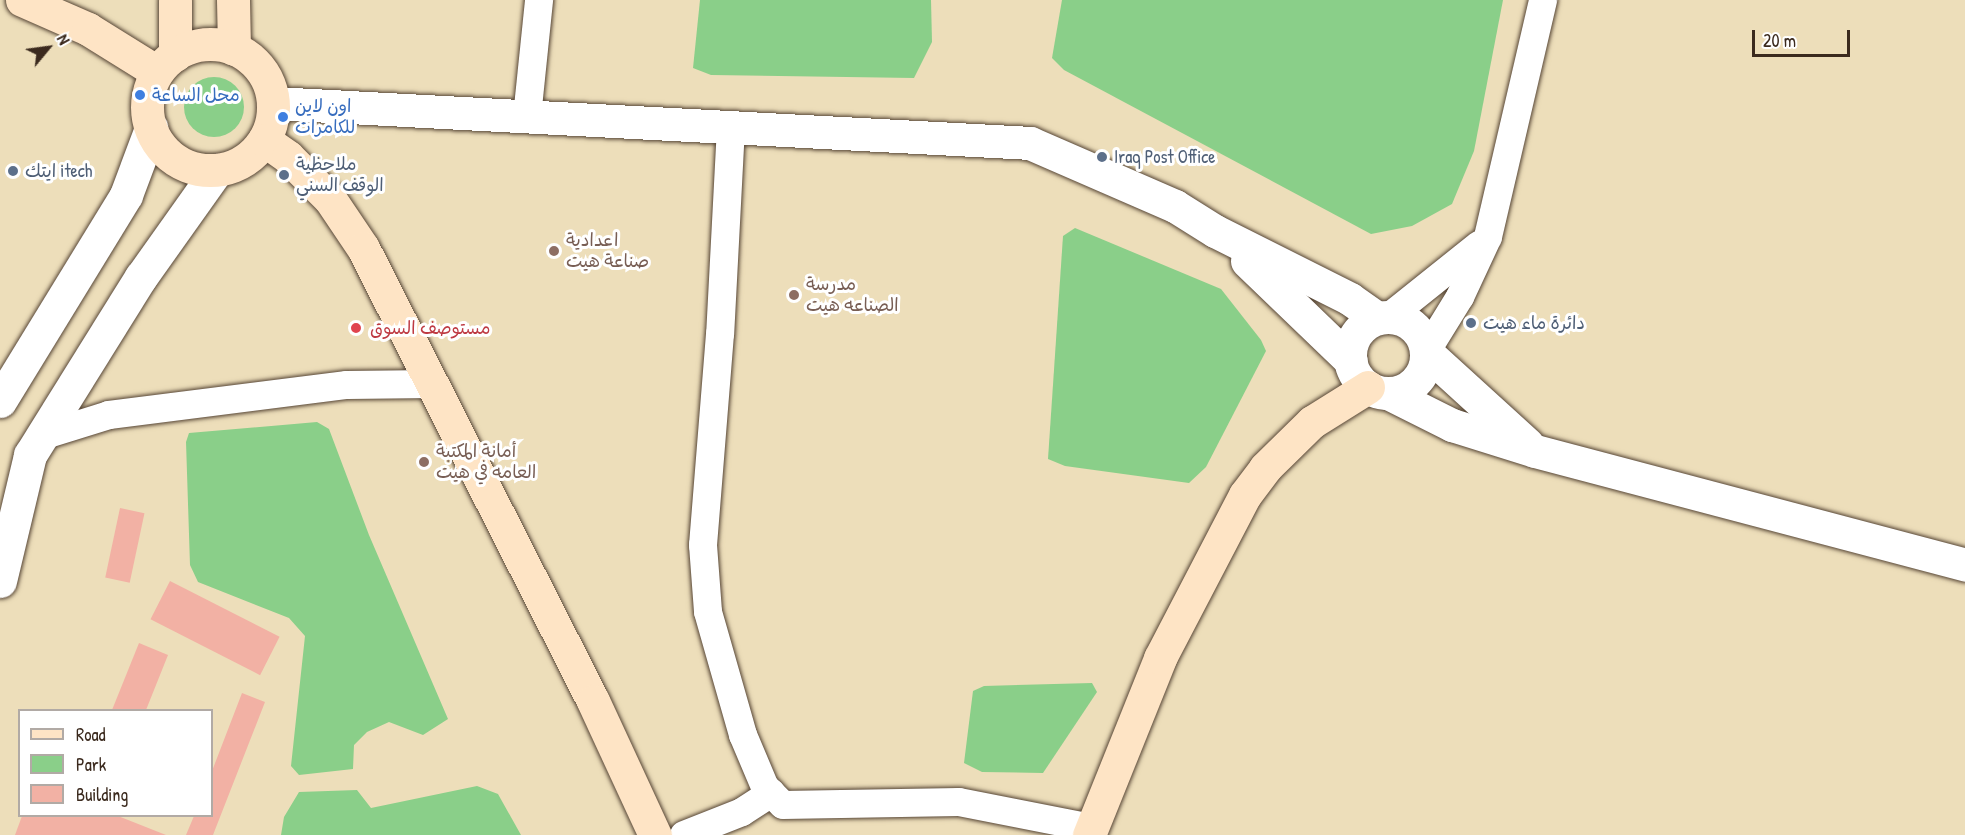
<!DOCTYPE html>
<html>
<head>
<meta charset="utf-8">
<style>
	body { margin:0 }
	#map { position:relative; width:1965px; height:835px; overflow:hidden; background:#eddeba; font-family:"Patrick Hand","Playpen Sans Arabic",sans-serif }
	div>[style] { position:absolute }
	.green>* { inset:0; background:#8acf89 }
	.round { border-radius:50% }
	.building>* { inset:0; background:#f2b1a4; transform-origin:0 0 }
	.roads { filter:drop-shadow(0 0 2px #564535) drop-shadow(0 0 2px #564535) }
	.minor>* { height:28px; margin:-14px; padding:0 14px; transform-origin:14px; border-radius:14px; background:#fff }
	.tertiary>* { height:33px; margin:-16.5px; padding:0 16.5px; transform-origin:16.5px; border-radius:16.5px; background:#fff }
	.tertiary>.ring { margin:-16.5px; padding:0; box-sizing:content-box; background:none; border:33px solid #fff; border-radius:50% }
	.secondary>* { height:33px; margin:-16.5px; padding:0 16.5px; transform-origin:16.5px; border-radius:16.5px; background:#fee4c5 }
	.secondary>.ring { margin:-16.5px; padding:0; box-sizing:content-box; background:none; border:33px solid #fee4c5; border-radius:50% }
	.dots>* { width:16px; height:16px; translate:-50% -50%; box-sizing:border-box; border:3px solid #fff; border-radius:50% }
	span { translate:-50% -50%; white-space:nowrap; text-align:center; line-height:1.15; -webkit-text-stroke:6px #fff; paint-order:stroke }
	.shop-label { font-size:18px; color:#366cbe }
	.left { translate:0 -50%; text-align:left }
	.service-label { font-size:18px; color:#4e5e75 }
	.education-label { font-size:18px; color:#785e54 }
	.health-label { font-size:18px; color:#be3a42 }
	.legend { position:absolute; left:18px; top:709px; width:195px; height:108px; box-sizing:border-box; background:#fff; border:2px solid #b1aaa5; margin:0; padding:8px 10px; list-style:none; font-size:18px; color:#3b2a1e }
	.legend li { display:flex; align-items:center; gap:12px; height:30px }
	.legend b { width:30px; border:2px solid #b1aaa5 }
	.north { position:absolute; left:18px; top:18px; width:60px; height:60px; -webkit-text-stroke:4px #fff; paint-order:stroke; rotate:61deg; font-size:16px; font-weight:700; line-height:24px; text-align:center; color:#3b2a1e }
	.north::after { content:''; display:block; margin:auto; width:21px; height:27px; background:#3b2a1e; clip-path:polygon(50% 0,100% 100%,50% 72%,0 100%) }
	.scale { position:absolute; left:1752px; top:30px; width:98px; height:27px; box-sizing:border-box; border:3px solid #3b2a1e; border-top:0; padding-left:8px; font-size:18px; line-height:21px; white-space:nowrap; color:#3b2a1e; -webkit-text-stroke:4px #fff; paint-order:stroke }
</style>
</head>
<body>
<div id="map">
	<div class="green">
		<i style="clip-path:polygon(700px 0,931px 0,932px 42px,914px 78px,711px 75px,693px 68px)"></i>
		<i style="clip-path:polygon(1062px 0,1503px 0,1474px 151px,1452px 204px,1412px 226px,1371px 234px,1064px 70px,1052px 58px)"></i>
		<i class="round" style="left:184px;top:77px;width:60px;height:60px"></i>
		<i style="clip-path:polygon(1075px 228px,1221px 289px,1261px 340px,1266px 351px,1206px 467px,1189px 483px,1065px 466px,1048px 459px,1063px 236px)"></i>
		<i style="clip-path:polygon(317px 422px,329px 429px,369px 535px,448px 719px,423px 735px,389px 722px,367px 732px,354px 745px,353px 769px,299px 775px,291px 766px,305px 636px,289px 618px,198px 582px,190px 565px,186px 442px,189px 433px)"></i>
		<i style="clip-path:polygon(1092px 683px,1097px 692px,1043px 773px,982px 772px,964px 763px,973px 691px,984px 686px)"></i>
		<i style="clip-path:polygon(477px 786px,498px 794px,521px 835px,281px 835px,284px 817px,299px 792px,357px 790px,371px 808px)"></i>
	</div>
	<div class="building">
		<i style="left:120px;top:508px;width:25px;height:71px;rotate:12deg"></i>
		<i style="left:170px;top:581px;width:123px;height:43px;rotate:27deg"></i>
		<i style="clip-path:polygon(139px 643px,168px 655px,146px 710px,112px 710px)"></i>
		<i style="clip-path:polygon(242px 693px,265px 702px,213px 835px,186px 835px,194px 816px,212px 816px,212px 771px)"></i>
		<i style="clip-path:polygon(22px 816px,118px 816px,166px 835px,15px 835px)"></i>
	</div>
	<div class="roads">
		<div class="minor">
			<i style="left:527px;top:117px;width:118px;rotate:-84.1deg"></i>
			<i style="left:731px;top:127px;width:207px;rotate:93deg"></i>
			<i style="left:720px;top:334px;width:212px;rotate:94.6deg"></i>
			<i style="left:703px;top:545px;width:67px;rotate:85.7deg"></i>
			<i style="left:708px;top:612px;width:128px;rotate:74.1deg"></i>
			<i style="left:743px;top:735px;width:56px;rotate:67.1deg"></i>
			<i style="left:765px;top:787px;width:25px;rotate:45deg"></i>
			<i style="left:783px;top:805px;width:176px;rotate:-1deg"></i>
			<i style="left:959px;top:802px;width:135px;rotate:11.1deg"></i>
			<i style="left:1389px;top:317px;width:115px;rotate:-38.7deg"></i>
			<i style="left:1426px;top:352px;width:65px;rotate:-58.3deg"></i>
			<i style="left:1460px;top:297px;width:66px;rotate:-65deg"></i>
			<i style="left:1488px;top:237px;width:243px;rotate:-76.9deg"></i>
			<i style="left:42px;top:436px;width:70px;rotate:-17.4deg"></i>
			<i style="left:109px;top:415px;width:240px;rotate:-7.2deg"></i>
			<i style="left:347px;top:385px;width:86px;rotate:-0.7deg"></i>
			<i style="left:684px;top:835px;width:62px;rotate:-21.6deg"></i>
			<i style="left:742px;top:812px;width:35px;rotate:-33deg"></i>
		</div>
		<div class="tertiary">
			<i style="left:273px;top:103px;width:758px;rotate:3.02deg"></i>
			<i style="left:1030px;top:143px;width:158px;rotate:23.5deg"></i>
			<i style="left:1175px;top:206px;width:47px;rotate:32deg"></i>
			<i style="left:1215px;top:231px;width:151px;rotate:26.7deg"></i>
			<i style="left:1350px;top:299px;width:33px;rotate:35deg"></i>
			<i style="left:1247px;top:261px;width:144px;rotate:43.9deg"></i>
			<i class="ring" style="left:1350px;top:317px;width:43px;height:43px"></i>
			<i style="left:1426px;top:352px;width:137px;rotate:42.3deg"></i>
			<i style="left:1388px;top:393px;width:72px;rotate:26.6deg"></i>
			<i style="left:1452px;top:425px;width:87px;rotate:17.4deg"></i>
			<i style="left:1535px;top:451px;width:445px;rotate:14.8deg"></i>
			<i style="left:0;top:401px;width:241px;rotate:-58.5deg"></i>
			<i style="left:126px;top:195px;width:72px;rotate:-69.5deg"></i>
			<i style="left:0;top:581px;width:130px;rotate:-76.6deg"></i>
			<i style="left:30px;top:455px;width:210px;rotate:-58.1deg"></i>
			<i style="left:141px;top:277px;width:131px;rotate:-54.6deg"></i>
		</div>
		<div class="secondary">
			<i style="left:22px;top:0;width:72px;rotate:23.7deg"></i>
			<i style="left:88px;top:29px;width:81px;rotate:31.9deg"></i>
			<i style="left:175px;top:0;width:55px;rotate:90deg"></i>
			<i style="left:233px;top:0;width:49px;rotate:88.8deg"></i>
			<i class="ring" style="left:147px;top:44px;width:93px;height:93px"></i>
			<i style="left:264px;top:140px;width:29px;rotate:35deg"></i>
			<i style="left:288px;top:157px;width:59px;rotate:45deg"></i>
			<i style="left:330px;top:199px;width:59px;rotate:56deg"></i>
			<i style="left:363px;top:248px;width:508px;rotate:63.08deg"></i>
			<i style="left:593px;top:701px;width:148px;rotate:65.2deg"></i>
			<i style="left:1089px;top:835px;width:191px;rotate:-68.1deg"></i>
			<i style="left:1160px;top:658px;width:184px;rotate:-62.5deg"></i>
			<i style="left:1245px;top:495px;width:34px;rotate:-53deg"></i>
			<i style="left:1265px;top:468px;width:66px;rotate:-44.4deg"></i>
			<i style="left:1312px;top:422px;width:66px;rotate:-32deg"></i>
		</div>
	</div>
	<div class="dots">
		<i style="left:140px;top:95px;background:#3f7fe0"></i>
		<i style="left:283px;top:117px;background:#3f7fe0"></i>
		<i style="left:1102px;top:157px;background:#5c6f8a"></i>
		<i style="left:13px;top:171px;background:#5c6f8a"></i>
		<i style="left:284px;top:175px;background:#5c6f8a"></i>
		<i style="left:554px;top:251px;background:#8d6e63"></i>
		<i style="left:794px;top:295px;background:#8d6e63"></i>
		<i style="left:1471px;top:323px;background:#5c6f8a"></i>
		<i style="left:356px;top:328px;background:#e0444e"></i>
		<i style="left:424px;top:462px;background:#8d6e63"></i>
	</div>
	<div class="shop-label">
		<span class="left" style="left:152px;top:95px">محل الساعة</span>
		<span class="left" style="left:295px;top:117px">اون لاين<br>للكامرات</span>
	</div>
	<div class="service-label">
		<span class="left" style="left:1114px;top:157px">Iraq Post Office</span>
		<span class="left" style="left:296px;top:175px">ملاحظية<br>الوقف السني</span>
		<span class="left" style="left:25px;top:171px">ايتك itech</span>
		<span class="left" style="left:1483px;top:323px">دائرة ماء هيت</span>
	</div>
	<div class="education-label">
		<span class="left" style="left:566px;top:251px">اعدادية<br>صناعة هيت</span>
		<span class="left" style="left:806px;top:295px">مدرسة<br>الصناعه هيت</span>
		<span class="left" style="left:436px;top:462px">أمانة المكتبة<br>العامه في هيت</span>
	</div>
	<div class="health-label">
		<span class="left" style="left:370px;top:328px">مستوصف السوق</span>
	</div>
	<ul class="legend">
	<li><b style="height:8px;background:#fee4c5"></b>Road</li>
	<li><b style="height:16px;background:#8acf89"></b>Park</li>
	<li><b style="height:16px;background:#f2b1a4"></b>Building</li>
	</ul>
	<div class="north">N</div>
	<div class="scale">20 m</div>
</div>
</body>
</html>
